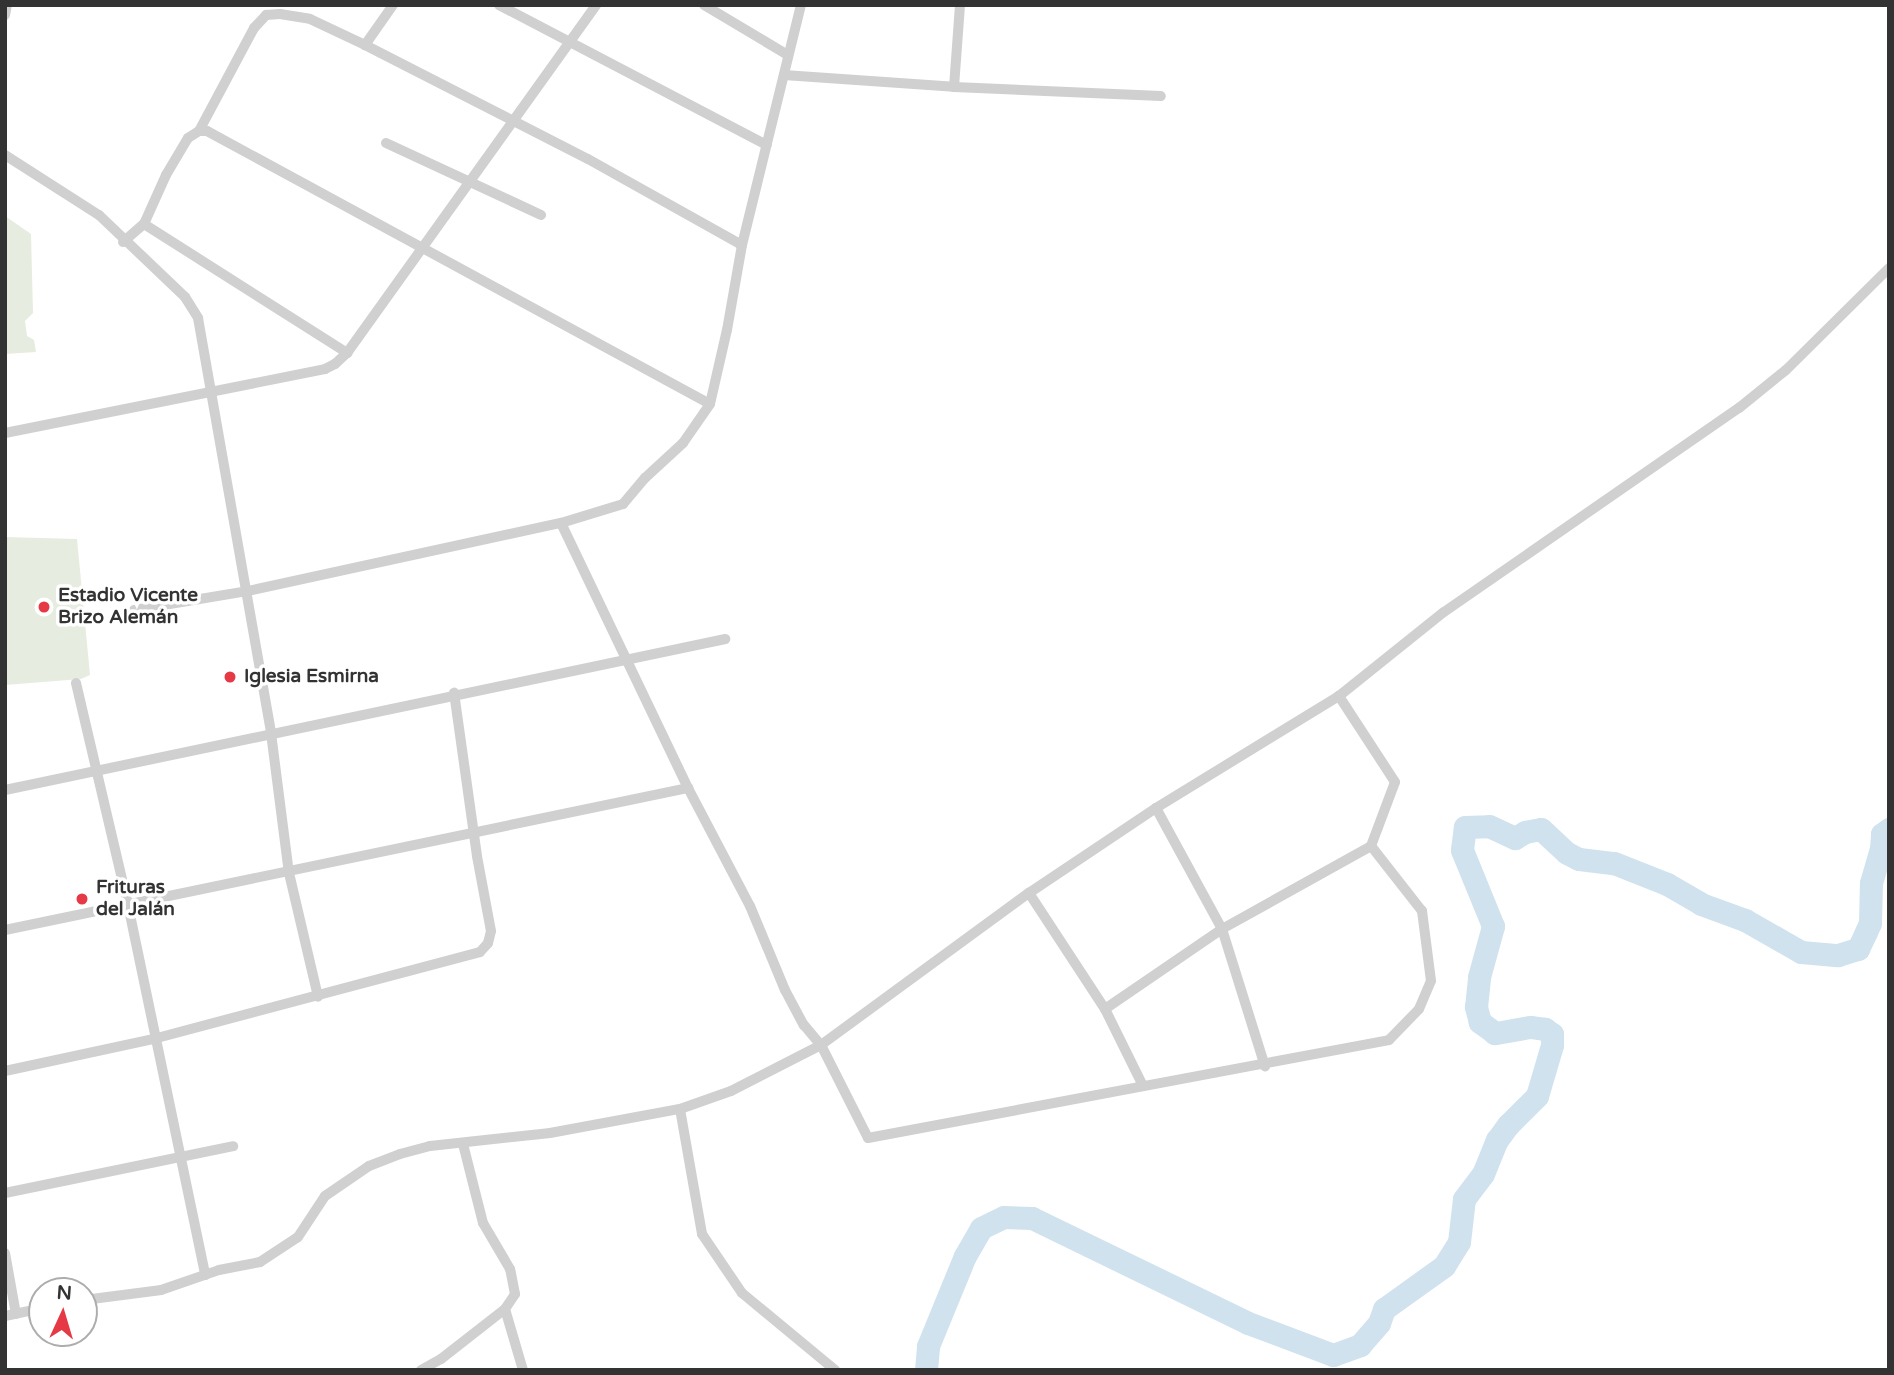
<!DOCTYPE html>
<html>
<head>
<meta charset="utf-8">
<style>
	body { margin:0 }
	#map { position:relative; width:1894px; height:1375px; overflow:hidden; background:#fff; font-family:"Varela Round",sans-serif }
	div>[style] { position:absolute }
	.green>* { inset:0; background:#e6ecdf }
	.river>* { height:23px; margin:-11.5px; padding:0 11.5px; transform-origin:11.5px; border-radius:11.5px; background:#cfe2ee }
	.minor>* { height:10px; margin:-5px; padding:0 5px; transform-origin:5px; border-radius:5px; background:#d0d0d0 }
	.dots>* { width:19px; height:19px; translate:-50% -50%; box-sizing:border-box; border:4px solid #fff; border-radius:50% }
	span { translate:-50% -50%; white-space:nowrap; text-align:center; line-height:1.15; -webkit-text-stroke:7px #fff; paint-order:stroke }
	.poi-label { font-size:19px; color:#333; font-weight:700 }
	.left { translate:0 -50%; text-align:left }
	.frame { position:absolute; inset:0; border:7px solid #333; pointer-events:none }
	.north { position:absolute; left:28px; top:1277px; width:70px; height:70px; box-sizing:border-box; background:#fff; border:2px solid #adadad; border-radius:50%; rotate:4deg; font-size:19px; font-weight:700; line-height:28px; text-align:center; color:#333 }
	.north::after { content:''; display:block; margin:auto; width:24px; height:32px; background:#e63946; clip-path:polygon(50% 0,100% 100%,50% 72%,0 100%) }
</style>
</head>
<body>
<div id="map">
	<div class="green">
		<i style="clip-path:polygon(5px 216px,31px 234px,33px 313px,25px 321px,27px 336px,34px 340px,36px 352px,5px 354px)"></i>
		<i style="clip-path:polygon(5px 537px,77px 539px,90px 675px,81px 679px,5px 685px)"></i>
	</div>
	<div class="river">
		<i style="left:926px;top:1370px;width:24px;rotate:-85deg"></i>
		<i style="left:928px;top:1346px;width:97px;rotate:-67.7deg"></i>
		<i style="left:965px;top:1256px;width:32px;rotate:-60deg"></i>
		<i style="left:981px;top:1228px;width:25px;rotate:-26deg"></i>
		<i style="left:1004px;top:1217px;width:28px;rotate:2deg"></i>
		<i style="left:1032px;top:1218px;width:240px;rotate:25.9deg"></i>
		<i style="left:1248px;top:1323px;width:91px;rotate:20.6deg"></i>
		<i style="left:1333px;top:1355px;width:29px;rotate:-20deg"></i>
		<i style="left:1360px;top:1345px;width:29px;rotate:-49deg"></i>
		<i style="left:1379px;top:1323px;width:15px;rotate:-70deg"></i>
		<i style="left:1384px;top:1309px;width:74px;rotate:-35.6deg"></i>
		<i style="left:1444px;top:1266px;width:28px;rotate:-58deg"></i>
		<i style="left:1459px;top:1242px;width:43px;rotate:-83.4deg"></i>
		<i style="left:1464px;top:1199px;width:31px;rotate:-53deg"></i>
		<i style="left:1483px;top:1174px;width:37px;rotate:-68deg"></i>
		<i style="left:1497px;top:1140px;width:19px;rotate:-54deg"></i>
		<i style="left:1508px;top:1125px;width:41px;rotate:-45deg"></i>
		<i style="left:1537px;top:1096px;width:53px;rotate:-73.6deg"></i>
		<i style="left:1552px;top:1045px;width:11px;rotate:-90deg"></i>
		<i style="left:1552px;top:1034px;width:9px;rotate:-144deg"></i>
		<i style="left:1545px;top:1029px;width:15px;rotate:-172deg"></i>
		<i style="left:1530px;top:1027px;width:36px;rotate:170deg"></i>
		<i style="left:1495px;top:1033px;width:19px;rotate:-144deg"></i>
		<i style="left:1480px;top:1022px;width:16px;rotate:-105deg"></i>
		<i style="left:1476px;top:1007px;width:30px;rotate:-84deg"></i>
		<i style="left:1479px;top:977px;width:53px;rotate:-74.6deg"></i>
		<i style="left:1493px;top:926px;width:82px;rotate:-112.2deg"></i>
		<i style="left:1462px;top:850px;width:23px;rotate:-83deg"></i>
		<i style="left:1465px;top:827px;width:24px;rotate:-2deg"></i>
		<i style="left:1489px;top:826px;width:29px;rotate:25deg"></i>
		<i style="left:1515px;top:838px;width:12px;rotate:-31deg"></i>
		<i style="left:1525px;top:832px;width:16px;rotate:-11deg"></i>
		<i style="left:1541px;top:829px;width:35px;rotate:43deg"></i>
		<i style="left:1567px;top:853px;width:13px;rotate:27deg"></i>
		<i style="left:1579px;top:859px;width:35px;rotate:7deg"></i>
		<i style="left:1614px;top:863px;width:57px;rotate:21.6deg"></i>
		<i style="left:1667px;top:884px;width:39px;rotate:30deg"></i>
		<i style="left:1701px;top:904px;width:47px;rotate:20deg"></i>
		<i style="left:1745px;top:920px;width:64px;rotate:29.7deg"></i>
		<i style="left:1801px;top:952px;width:37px;rotate:5deg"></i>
		<i style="left:1838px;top:955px;width:21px;rotate:-17deg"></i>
		<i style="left:1858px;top:949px;width:19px;rotate:-65deg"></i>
		<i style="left:1866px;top:932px;width:10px;rotate:-66deg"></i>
		<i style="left:1870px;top:923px;width:40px;rotate:-88.6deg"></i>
		<i style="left:1871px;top:883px;width:35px;rotate:-74deg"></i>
		<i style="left:1881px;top:849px;width:15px;rotate:-86deg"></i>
		<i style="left:1882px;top:834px;width:9px;rotate:-36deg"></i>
	</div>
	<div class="minor">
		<i style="left:393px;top:5px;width:49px;rotate:125deg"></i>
		<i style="left:365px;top:45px;width:250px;rotate:27.1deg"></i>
		<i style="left:588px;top:159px;width:176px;rotate:29.2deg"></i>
		<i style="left:499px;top:5px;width:302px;rotate:27.6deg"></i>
		<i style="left:704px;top:5px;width:98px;rotate:30.8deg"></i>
		<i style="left:5px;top:15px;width:10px;rotate:-79deg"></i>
		<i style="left:784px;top:75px;width:170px;rotate:4deg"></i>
		<i style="left:954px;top:87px;width:207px;rotate:2.5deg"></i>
		<i style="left:954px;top:87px;width:82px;rotate:-85.8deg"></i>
		<i style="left:199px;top:131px;width:117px;rotate:-61.9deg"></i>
		<i style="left:254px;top:28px;width:18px;rotate:-47deg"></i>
		<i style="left:266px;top:15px;width:14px;rotate:-4deg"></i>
		<i style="left:280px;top:14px;width:30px;rotate:9deg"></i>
		<i style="left:310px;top:19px;width:61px;rotate:25.3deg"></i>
		<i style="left:386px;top:143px;width:171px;rotate:24.9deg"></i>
		<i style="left:5px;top:155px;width:112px;rotate:32.6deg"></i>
		<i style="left:99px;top:215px;width:119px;rotate:43.6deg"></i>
		<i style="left:185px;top:297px;width:25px;rotate:58deg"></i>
		<i style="left:198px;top:318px;width:421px;rotate:80deg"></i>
		<i style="left:271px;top:733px;width:141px;rotate:82.7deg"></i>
		<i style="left:289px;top:873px;width:127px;rotate:76.8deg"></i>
		<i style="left:144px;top:224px;width:241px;rotate:32.4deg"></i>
		<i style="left:123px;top:242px;width:28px;rotate:-41deg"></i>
		<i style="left:144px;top:224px;width:54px;rotate:-65.8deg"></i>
		<i style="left:166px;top:175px;width:43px;rotate:-59.3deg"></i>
		<i style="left:188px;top:138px;width:13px;rotate:-32deg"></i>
		<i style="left:199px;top:131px;width:8px"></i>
		<i style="left:207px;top:131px;width:572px;rotate:28.49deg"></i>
		<i style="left:5px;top:433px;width:326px;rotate:-11.3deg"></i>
		<i style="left:325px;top:369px;width:11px;rotate:-27deg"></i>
		<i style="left:335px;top:364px;width:16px;rotate:-43deg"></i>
		<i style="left:347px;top:353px;width:428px;rotate:-54.4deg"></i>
		<i style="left:561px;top:523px;width:294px;rotate:64.4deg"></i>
		<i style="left:688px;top:788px;width:133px;rotate:62.3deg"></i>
		<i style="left:750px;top:906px;width:91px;rotate:67.4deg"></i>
		<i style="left:785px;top:990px;width:40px;rotate:62deg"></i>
		<i style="left:804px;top:1025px;width:26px;rotate:50deg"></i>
		<i style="left:821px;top:1045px;width:104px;rotate:63.2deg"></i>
		<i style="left:868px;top:1138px;width:530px;rotate:-10.65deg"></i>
		<i style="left:1389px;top:1040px;width:43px;rotate:-45.9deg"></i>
		<i style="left:1419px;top:1009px;width:30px;rotate:-67deg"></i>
		<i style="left:1431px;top:981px;width:71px;rotate:-97.3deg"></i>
		<i style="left:1422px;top:911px;width:83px;rotate:-128.1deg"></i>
		<i style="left:134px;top:610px;width:116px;rotate:-9.5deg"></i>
		<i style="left:248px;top:591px;width:320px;rotate:-12.3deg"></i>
		<i style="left:561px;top:523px;width:65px;rotate:-17deg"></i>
		<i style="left:623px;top:504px;width:34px;rotate:-50deg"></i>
		<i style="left:645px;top:478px;width:52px;rotate:-42.6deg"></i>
		<i style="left:683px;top:443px;width:47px;rotate:-55.3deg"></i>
		<i style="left:710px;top:404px;width:76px;rotate:-77.1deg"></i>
		<i style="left:727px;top:330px;width:86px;rotate:-80deg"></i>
		<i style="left:742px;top:245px;width:247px;rotate:-76.2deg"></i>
		<i style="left:76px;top:683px;width:228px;rotate:76.8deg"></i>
		<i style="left:128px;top:905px;width:378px;rotate:78.2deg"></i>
		<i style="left:5px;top:790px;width:736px;rotate:-11.84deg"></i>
		<i style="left:1156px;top:808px;width:138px;rotate:61.4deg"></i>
		<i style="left:1222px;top:929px;width:144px;rotate:72.6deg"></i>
		<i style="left:1029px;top:893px;width:139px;rotate:56.8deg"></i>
		<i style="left:1105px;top:1009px;width:86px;rotate:63.7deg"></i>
		<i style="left:5px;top:930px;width:698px;rotate:-11.74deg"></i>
		<i style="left:1105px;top:1009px;width:142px;rotate:-34.4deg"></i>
		<i style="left:1222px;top:929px;width:171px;rotate:-29.1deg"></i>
		<i style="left:1371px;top:846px;width:68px;rotate:-69.4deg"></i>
		<i style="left:1395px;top:782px;width:103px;rotate:-123.1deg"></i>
		<i style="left:5px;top:1071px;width:156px;rotate:-12.2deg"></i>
		<i style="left:157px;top:1038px;width:334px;rotate:-14.9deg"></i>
		<i style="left:480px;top:952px;width:12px;rotate:-48deg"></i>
		<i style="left:488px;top:943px;width:12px;rotate:-76deg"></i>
		<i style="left:491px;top:931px;width:76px;rotate:-100.6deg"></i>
		<i style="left:477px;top:856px;width:165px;rotate:-98deg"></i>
		<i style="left:680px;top:1109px;width:127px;rotate:80deg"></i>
		<i style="left:702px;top:1234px;width:71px;rotate:55.9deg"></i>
		<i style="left:742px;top:1293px;width:121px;rotate:39.6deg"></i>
		<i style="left:5px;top:1193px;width:233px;rotate:-11.6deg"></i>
		<i style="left:5px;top:1253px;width:62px;rotate:79.8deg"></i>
		<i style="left:84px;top:1300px;width:78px;rotate:-7.4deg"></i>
		<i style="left:161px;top:1290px;width:61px;rotate:-19deg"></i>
		<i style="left:219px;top:1270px;width:42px;rotate:-11deg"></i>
		<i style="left:260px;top:1262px;width:45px;rotate:-33.3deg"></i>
		<i style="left:298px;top:1237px;width:49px;rotate:-56.6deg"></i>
		<i style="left:325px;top:1196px;width:53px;rotate:-34.3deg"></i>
		<i style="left:369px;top:1166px;width:33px;rotate:-21deg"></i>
		<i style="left:400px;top:1154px;width:31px;rotate:-15deg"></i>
		<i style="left:430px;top:1146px;width:121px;rotate:-6.2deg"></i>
		<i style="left:550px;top:1133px;width:132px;rotate:-10.5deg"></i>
		<i style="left:680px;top:1109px;width:54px;rotate:-19.4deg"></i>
		<i style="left:731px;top:1091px;width:101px;rotate:-27.1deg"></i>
		<i style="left:821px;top:1045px;width:258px;rotate:-36.2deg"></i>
		<i style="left:1029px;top:893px;width:153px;rotate:-33.8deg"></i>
		<i style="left:1156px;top:808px;width:215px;rotate:-31.5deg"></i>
		<i style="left:1339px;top:696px;width:134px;rotate:-38.7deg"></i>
		<i style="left:1444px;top:612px;width:359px;rotate:-34.7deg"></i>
		<i style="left:1739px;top:408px;width:60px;rotate:-39deg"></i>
		<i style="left:1786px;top:370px;width:145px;rotate:-44.7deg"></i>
		<i style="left:505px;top:1309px;width:64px;rotate:73.6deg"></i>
		<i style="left:5px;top:1316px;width:38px;rotate:-12deg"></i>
		<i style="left:421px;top:1370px;width:23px;rotate:-29deg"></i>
		<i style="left:441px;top:1359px;width:81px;rotate:-38deg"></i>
		<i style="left:505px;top:1309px;width:18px;rotate:-56deg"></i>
		<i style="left:515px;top:1294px;width:25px;rotate:-101deg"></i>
		<i style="left:510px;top:1269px;width:53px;rotate:-120.4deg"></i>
		<i style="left:483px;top:1223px;width:81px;rotate:-104.2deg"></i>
	</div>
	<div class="dots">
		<i style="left:44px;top:607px;background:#e63946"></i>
		<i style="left:230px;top:677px;background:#e63946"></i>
		<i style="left:82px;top:899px;background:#e63946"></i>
	</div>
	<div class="poi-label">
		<span class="left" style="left:58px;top:607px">Estadio Vicente<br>Brizo Alemán</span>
		<span class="left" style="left:244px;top:677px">Iglesia Esmirna</span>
		<span class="left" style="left:96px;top:899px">Frituras<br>del Jalán</span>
	</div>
	<div class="frame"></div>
	<div class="north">N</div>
</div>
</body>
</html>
